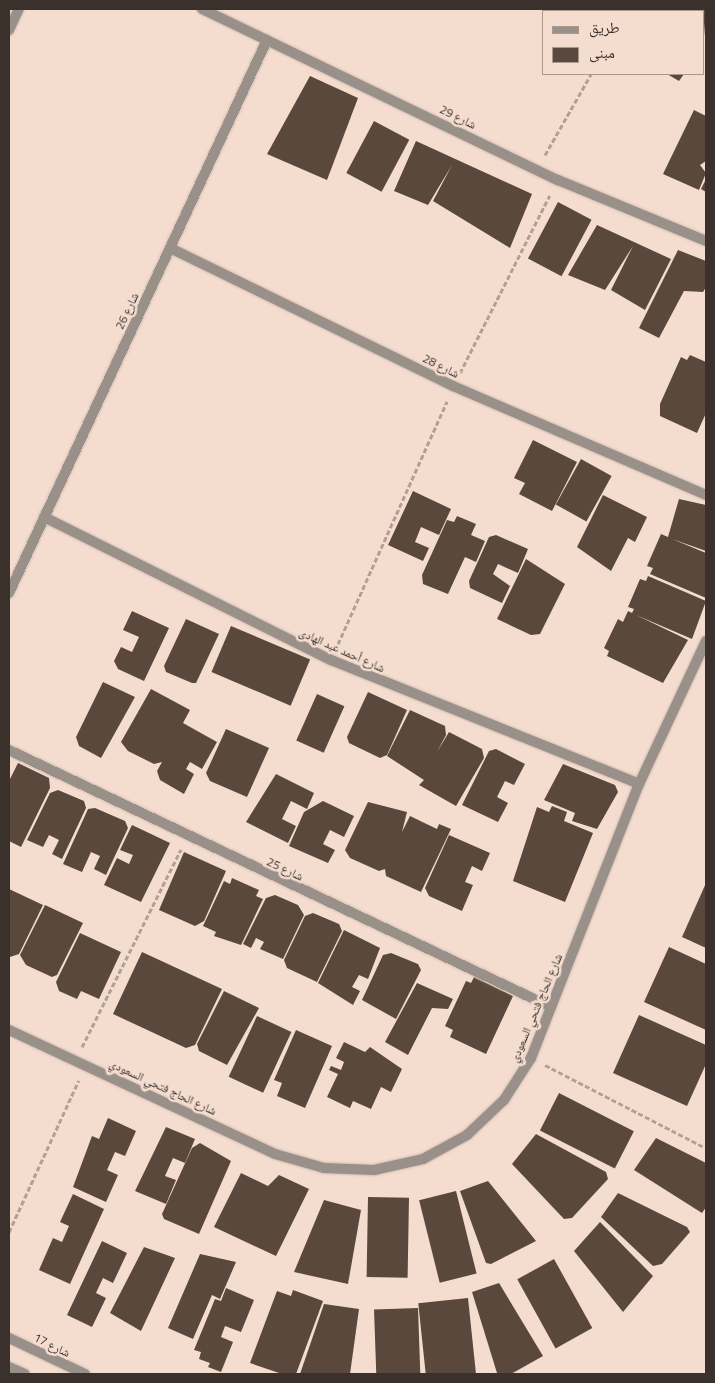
<!DOCTYPE html>
<html>
<head>
<meta charset="utf-8">
<style>
	body { margin:0 }
	#map { position:relative; width:715px; height:1383px; overflow:hidden; background:#f4ddcf; font-family:"Titillium Web","Noto Naskh Arabic",sans-serif }
	div>[style] { position:absolute }
	.building>* { inset:0; background:#5a483c; transform-origin:0 0 }
	.path>* { height:3px; margin-top:-1.5px; transform-origin:0; background:repeating-linear-gradient(90deg,#b2a095 0 5px,transparent 0 7.5px) }
	.roads { filter:drop-shadow(0 0 1px #cfbbae) drop-shadow(0 0 1px #cfbbae) }
	.minor>* { height:10px; margin:-5px; padding:0 5px; transform-origin:5px; border-radius:5px; background:#99908a }
	span { translate:-50% -50%; white-space:nowrap; text-align:center; line-height:1.15; -webkit-text-stroke:5px #f4ddcf; paint-order:stroke }
	.street-label { font-size:12px; color:#3a312c }
	.frame { position:absolute; inset:0; border:10px solid #3a312c; pointer-events:none }
	.legend { position:absolute; left:542px; top:10px; width:162px; height:65px; box-sizing:border-box; background:#f4ddcf; border:1px solid #aa988e; margin:0; padding:6px 9px; list-style:none; font-size:15px; color:#3a312c }
	.legend li { display:flex; align-items:center; gap:10px; height:25px }
	.legend b { width:25px; border:1px solid #aa988e }
</style>
</head>
<body>
<div id="map">
	<div class="building">
		<i style="clip-path:polygon(640px 9px,688px 9px,639px 11px)"></i>
		<i style="clip-path:polygon(693px 9px,706px 9px,704px 37px,704px 11px)"></i>
		<i style="clip-path:polygon(667px 74px,684px 74px,679px 81px)"></i>
		<i style="clip-path:polygon(310px 76px,358px 98px,327px 180px,267px 154px)"></i>
		<i style="clip-path:polygon(694px 110px,706px 116px,706px 161px,700px 165px,706px 173px,699px 190px,663px 174px)"></i>
		<i style="left:374px;top:121px;width:40px;height:59px;rotate:28deg"></i>
		<i style="clip-path:polygon(416px 141px,532px 194px,510px 248px,433px 201px,452px 165px,428px 205px,394px 191px)"></i>
		<i style="clip-path:polygon(706px 179px,706px 192px,701px 189px)"></i>
		<i style="left:558px;top:202px;width:38px;height:64px;rotate:28deg"></i>
		<i style="clip-path:polygon(597px 225px,671px 259px,645px 310px,611px 290px,633px 246px,605px 290px,568px 275px)"></i>
		<i style="clip-path:polygon(678px 250px,706px 261px,706px 287px,703px 292px,684px 291px,659px 338px,639px 328px)"></i>
		<i style="clip-path:polygon(690px 355px,706px 362px,706px 413px,697px 433px,660px 416px,660px 404px,681px 357px,687px 360px)"></i>
		<i style="clip-path:polygon(533px 440px,577px 462px,552px 511px,519px 494px,525px 483px,514px 478px)"></i>
		<i style="left:581px;top:459px;width:35px;height:52px;rotate:29deg"></i>
		<i style="clip-path:polygon(413px 491px,451px 509px,439px 535px,421px 527px,415px 542px,429px 548px,423px 561px,388px 545px)"></i>
		<i style="clip-path:polygon(603px 495px,647px 517px,635px 542px,628px 538px,611px 571px,577px 547px)"></i>
		<i style="clip-path:polygon(679px 499px,706px 505px,706px 551px,672px 539px,706px 553px,706px 598px,650px 574px,653px 568px,647px 566px,661px 534px,668px 537px)"></i>
		<i style="clip-path:polygon(457px 516px,476px 524px,471px 535px,485px 541px,476px 562px,465px 557px,448px 594px,423px 584px,422px 575px,447px 520px,454px 522px)"></i>
		<i style="clip-path:polygon(496px 535px,528px 549px,518px 573px,498px 564px,493px 574px,510px 586px,502px 603px,470px 588px,469px 581px,489px 537px)"></i>
		<i style="clip-path:polygon(526px 559px,565px 584px,540px 634px,531px 635px,497px 619px)"></i>
		<i style="clip-path:polygon(648px 576px,706px 601px,692px 639px,636px 615px,688px 640px,663px 683px,607px 656px,609px 651px,604px 648px,618px 619px,623px 622px,628px 611px,632px 613px,634px 609px,628px 607px,640px 579px,646px 581px)"></i>
		<i style="clip-path:polygon(132px 611px,169px 628px,144px 681px,118px 669px,114px 661px,121px 647px,132px 652px,139px 637px,123px 630px)"></i>
		<i style="clip-path:polygon(186px 619px,219px 634px,196px 683px,192px 683px,166px 672px,164px 666px)"></i>
		<i style="left:231px;top:626px;width:86px;height:50px;rotate:23deg"></i>
		<i style="clip-path:polygon(103px 682px,135px 697px,101px 758px,79px 746px,76px 737px)"></i>
		<i style="clip-path:polygon(151px 689px,190px 710px,183px 723px,217px 742px,202px 769px,190px 762px,186px 769px,194px 774px,184px 794px,160px 780px,157px 771px,162px 762px,154px 764px,128px 751px,121px 742px)"></i>
		<i style="clip-path:polygon(368px 692px,407px 710px,387px 755px,380px 758px,349px 743px,347px 737px)"></i>
		<i style="left:317px;top:694px;width:30px;height:51px;rotate:24deg"></i>
		<i style="clip-path:polygon(410px 710px,445px 726px,446px 735px,437px 752px,449px 732px,482px 749px,484px 758px,456px 806px,419px 785px,424px 780px,387px 756px)"></i>
		<i style="clip-path:polygon(226px 729px,269px 748px,247px 797px,210px 781px,206px 773px)"></i>
		<i style="clip-path:polygon(496px 749px,525px 764px,514px 785px,505px 781px,497px 797px,508px 803px,498px 822px,462px 805px,489px 751px)"></i>
		<i style="clip-path:polygon(18px 763px,49px 778px,50px 788px,21px 847px,9px 841px,9px 781px)"></i>
		<i style="clip-path:polygon(563px 764px,615px 785px,618px 792px,597px 829px,572px 821px,575px 813px,544px 800px)"></i>
		<i style="clip-path:polygon(276px 774px,314px 793px,307px 809px,291px 801px,282px 819px,296px 826px,288px 843px,246px 822px)"></i>
		<i style="clip-path:polygon(58px 790px,84px 801px,86px 808px,62px 859px,52px 854px,59px 840px,49px 835px,43px 847px,27px 840px,50px 793px)"></i>
		<i style="clip-path:polygon(323px 801px,354px 816px,344px 837px,330px 830px,323px 844px,335px 850px,328px 863px,289px 846px,304px 812px)"></i>
		<i style="clip-path:polygon(368px 802px,407px 812px,402px 832px,410px 816px,437px 829px,439px 824px,451px 829px,421px 892px,386px 876px,385px 869px,379px 871px,350px 858px,345px 850px)"></i>
		<i style="clip-path:polygon(552px 806px,567px 812px,564px 821px,593px 833px,565px 902px,513px 881px,537px 807px,549px 812px)"></i>
		<i style="clip-path:polygon(95px 808px,125px 821px,128px 828px,106px 875px,94px 869px,100px 856px,91px 852px,82px 872px,63px 864px,88px 809px)"></i>
		<i style="clip-path:polygon(132px 825px,170px 843px,141px 902px,104px 885px,117px 858px,129px 864px,133px 855px,120px 850px)"></i>
		<i style="clip-path:polygon(449px 835px,490px 853px,482px 871px,472px 866px,465px 882px,473px 885px,462px 911px,429px 896px,425px 888px)"></i>
		<i style="clip-path:polygon(184px 852px,226px 871px,204px 921px,195px 926px,159px 910px)"></i>
		<i style="clip-path:polygon(232px 878px,259px 890px,256px 896px,263px 899px,241px 945px,214px 936px,216px 932px,203px 926px,224px 881px,230px 884px)"></i>
		<i style="clip-path:polygon(706px 883px,706px 948px,682px 937px)"></i>
		<i style="clip-path:polygon(9px 889px,43px 905px,19px 954px,10px 957px)"></i>
		<i style="clip-path:polygon(275px 895px,298px 905px,304px 915px,283px 959px,260px 949px,264px 942px,256px 938px,251px 948px,243px 944px,266px 898px)"></i>
		<i style="clip-path:polygon(45px 905px,83px 923px,57px 975px,52px 977px,26px 965px,20px 955px)"></i>
		<i style="clip-path:polygon(313px 913px,339px 924px,342px 931px,317px 982px,287px 968px,284px 960px,305px 916px)"></i>
		<i style="clip-path:polygon(344px 930px,380px 948px,368px 979px,359px 975px,352px 987px,360px 991px,353px 1005px,318px 983px)"></i>
		<i style="clip-path:polygon(80px 933px,121px 952px,99px 999px,81px 991px,77px 999px,59px 991px,56px 982px)"></i>
		<i style="clip-path:polygon(669px 947px,706px 964px,706px 1030px,644px 1002px)"></i>
		<i style="clip-path:polygon(142px 952px,222px 989px,195px 1045px,186px 1048px,113px 1014px)"></i>
		<i style="clip-path:polygon(391px 953px,418px 964px,421px 970px,396px 1019px,362px 1000px,383px 955px)"></i>
		<i style="clip-path:polygon(474px 977px,513px 996px,486px 1054px,450px 1037px,453px 1030px,445px 1026px,466px 981px,471px 983px)"></i>
		<i style="clip-path:polygon(417px 983px,453px 999px,448px 1009px,432px 1008px,408px 1055px,385px 1042px)"></i>
		<i style="clip-path:polygon(224px 991px,259px 1008px,227px 1065px,199px 1051px,197px 1044px)"></i>
		<i style="clip-path:polygon(639px 1015px,706px 1045px,706px 1064px,687px 1106px,613px 1073px)"></i>
		<i style="left:257px;top:1016px;width:38px;height:67px;rotate:25deg"></i>
		<i style="clip-path:polygon(296px 1030px,332px 1046px,305px 1108px,277px 1096px,282px 1083px,274px 1080px)"></i>
		<i style="clip-path:polygon(344px 1042px,365px 1052px,370px 1047px,402px 1069px,391px 1092px,381px 1087px,371px 1109px,353px 1101px,350px 1108px,327px 1097px,338px 1074px,329px 1070px,331px 1066px,341px 1070px,344px 1062px,336px 1058px)"></i>
		<i style="left:559px;top:1093px;width:84px;height:42px;rotate:27deg"></i>
		<i style="clip-path:polygon(108px 1118px,136px 1131px,125px 1156px,115px 1152px,107px 1170px,118px 1175px,106px 1202px,73px 1187px,92px 1136px,99px 1139px)"></i>
		<i style="clip-path:polygon(166px 1127px,195px 1139px,185px 1163px,173px 1158px,165px 1176px,176px 1180px,166px 1204px,135px 1191px)"></i>
		<i style="clip-path:polygon(536px 1134px,606px 1172px,608px 1179px,572px 1218px,564px 1219px,512px 1164px)"></i>
		<i style="clip-path:polygon(656px 1138px,706px 1163px,706px 1207px,702px 1213px,634px 1170px)"></i>
		<i style="clip-path:polygon(200px 1143px,231px 1161px,199px 1234px,164px 1219px,162px 1214px,192px 1148px)"></i>
		<i style="clip-path:polygon(241px 1173px,268px 1186px,279px 1175px,309px 1189px,276px 1256px,214px 1227px)"></i>
		<i style="clip-path:polygon(488px 1181px,536px 1241px,491px 1264px,486px 1263px,460px 1191px)"></i>
		<i style="left:456px;top:1191px;width:85px;height:38px;rotate:76deg"></i>
		<i style="clip-path:polygon(618px 1193px,687px 1227px,690px 1232px,662px 1264px,653px 1266px,601px 1217px)"></i>
		<i style="clip-path:polygon(73px 1194px,104px 1209px,70px 1284px,39px 1270px,53px 1238px,62px 1242px,69px 1226px,60px 1222px)"></i>
		<i style="left:368px;top:1197px;width:41px;height:80px;rotate:1deg"></i>
		<i style="clip-path:polygon(324px 1200px,361px 1210px,348px 1284px,294px 1272px)"></i>
		<i style="clip-path:polygon(600px 1222px,653px 1276px,623px 1312px,574px 1251px)"></i>
		<i style="clip-path:polygon(102px 1241px,127px 1253px,113px 1283px,103px 1278px,96px 1293px,106px 1298px,92px 1327px,67px 1315px)"></i>
		<i style="clip-path:polygon(144px 1247px,175px 1258px,141px 1331px,110px 1313px)"></i>
		<i style="clip-path:polygon(200px 1254px,236px 1262px,220px 1299px,212px 1295px,193px 1339px,168px 1328px)"></i>
		<i style="left:554px;top:1259px;width:79px;height:42px;rotate:61deg"></i>
		<i style="clip-path:polygon(499px 1283px,543px 1356px,511px 1374px,497px 1373px,472px 1292px)"></i>
		<i style="clip-path:polygon(226px 1288px,254px 1300px,241px 1332px,225px 1326px,221px 1337px,233px 1342px,221px 1372px,208px 1367px,210px 1363px,199px 1359px,201px 1352px,194px 1350px,215px 1299px,221px 1301px)"></i>
		<i style="clip-path:polygon(293px 1290px,323px 1301px,296px 1374px,282px 1374px,250px 1363px,277px 1291px,291px 1296px)"></i>
		<i style="left:468px;top:1298px;width:76px;height:50px;rotate:84deg"></i>
		<i style="clip-path:polygon(324px 1304px,359px 1309px,350px 1374px,300px 1374px)"></i>
		<i style="left:418px;top:1308px;width:66px;height:44px;rotate:88deg"></i>
	</div>
	<div class="path">
		<i style="left:626px;top:11px;width:3px;rotate:-45deg"></i>
		<i style="left:545px;top:155px;width:93px;rotate:-60.4deg"></i>
		<i style="left:460px;top:373px;width:199px;rotate:-63.2deg"></i>
		<i style="left:338px;top:644px;width:266px;rotate:-65.8deg"></i>
		<i style="left:82px;top:1047px;width:221px;rotate:-63.4deg"></i>
		<i style="left:545px;top:1065px;width:181px;rotate:27.3deg"></i>
		<i style="left:9px;top:1232px;width:167px;rotate:-65.3deg"></i>
	</div>
	<div class="roads">
		<div class="minor">
			<i style="left:202px;top:9px;width:395px;rotate:25.7deg"></i>
			<i style="left:558px;top:180px;width:160px;rotate:22.4deg"></i>
			<i style="left:9px;top:30px;width:23px;rotate:-65deg"></i>
			<i style="left:170px;top:248px;width:315px;rotate:26deg"></i>
			<i style="left:453px;top:386px;width:275px;rotate:23.3deg"></i>
			<i style="left:44px;top:517px;width:321px;rotate:26.5deg"></i>
			<i style="left:331px;top:660px;width:332px;rotate:21.9deg"></i>
			<i style="left:9px;top:593px;width:610px;rotate:-64.99deg"></i>
			<i style="left:9px;top:750px;width:600px;rotate:25.37deg"></i>
			<i style="left:9px;top:1030px;width:293px;rotate:25deg"></i>
			<i style="left:275px;top:1154px;width:51px;rotate:15.9deg"></i>
			<i style="left:324px;top:1168px;width:50px;rotate:2.3deg"></i>
			<i style="left:374px;top:1170px;width:50px;rotate:-12.7deg"></i>
			<i style="left:423px;top:1159px;width:50px;rotate:-28.6deg"></i>
			<i style="left:467px;top:1135px;width:51px;rotate:-43.4deg"></i>
			<i style="left:504px;top:1100px;width:50px;rotate:-57.3deg"></i>
			<i style="left:531px;top:1058px;width:295px;rotate:-68.5deg"></i>
			<i style="left:639px;top:784px;width:158px;rotate:-64.9deg"></i>
			<i style="left:9px;top:1338px;width:84px;rotate:25.3deg"></i>
			<i style="left:9px;top:1367px;width:17px;rotate:24deg"></i>
		</div>
	</div>
	<div class="street-label">
		<span style="left:458px;top:117px;rotate:26deg">شارع 29</span>
		<span style="left:127px;top:311px;rotate:-65deg">شارع 26</span>
		<span style="left:441px;top:366px;rotate:26deg">شارع 28</span>
		<span style="left:342px;top:650px;rotate:24deg">شارع أحمد عبد الهادى</span>
		<span style="left:285px;top:869px;rotate:25deg">شارع 25</span>
		<span style="left:536px;top:1008px;rotate:-67deg">شارع الحاج فتحي السعودي</span>
		<span style="left:163px;top:1087px;rotate:25deg">شارع الحاج فتحي السعودي</span>
		<span style="left:52px;top:1345px;rotate:26deg">شارع 17</span>
	</div>
	<div class="frame"></div>
	<ul class="legend">
	<li><b style="height:6px;background:#99908a"></b>طريق</li>
	<li><b style="height:14px;background:#5a483c"></b>مبنى</li>
	</ul>
</div>
</body>
</html>
